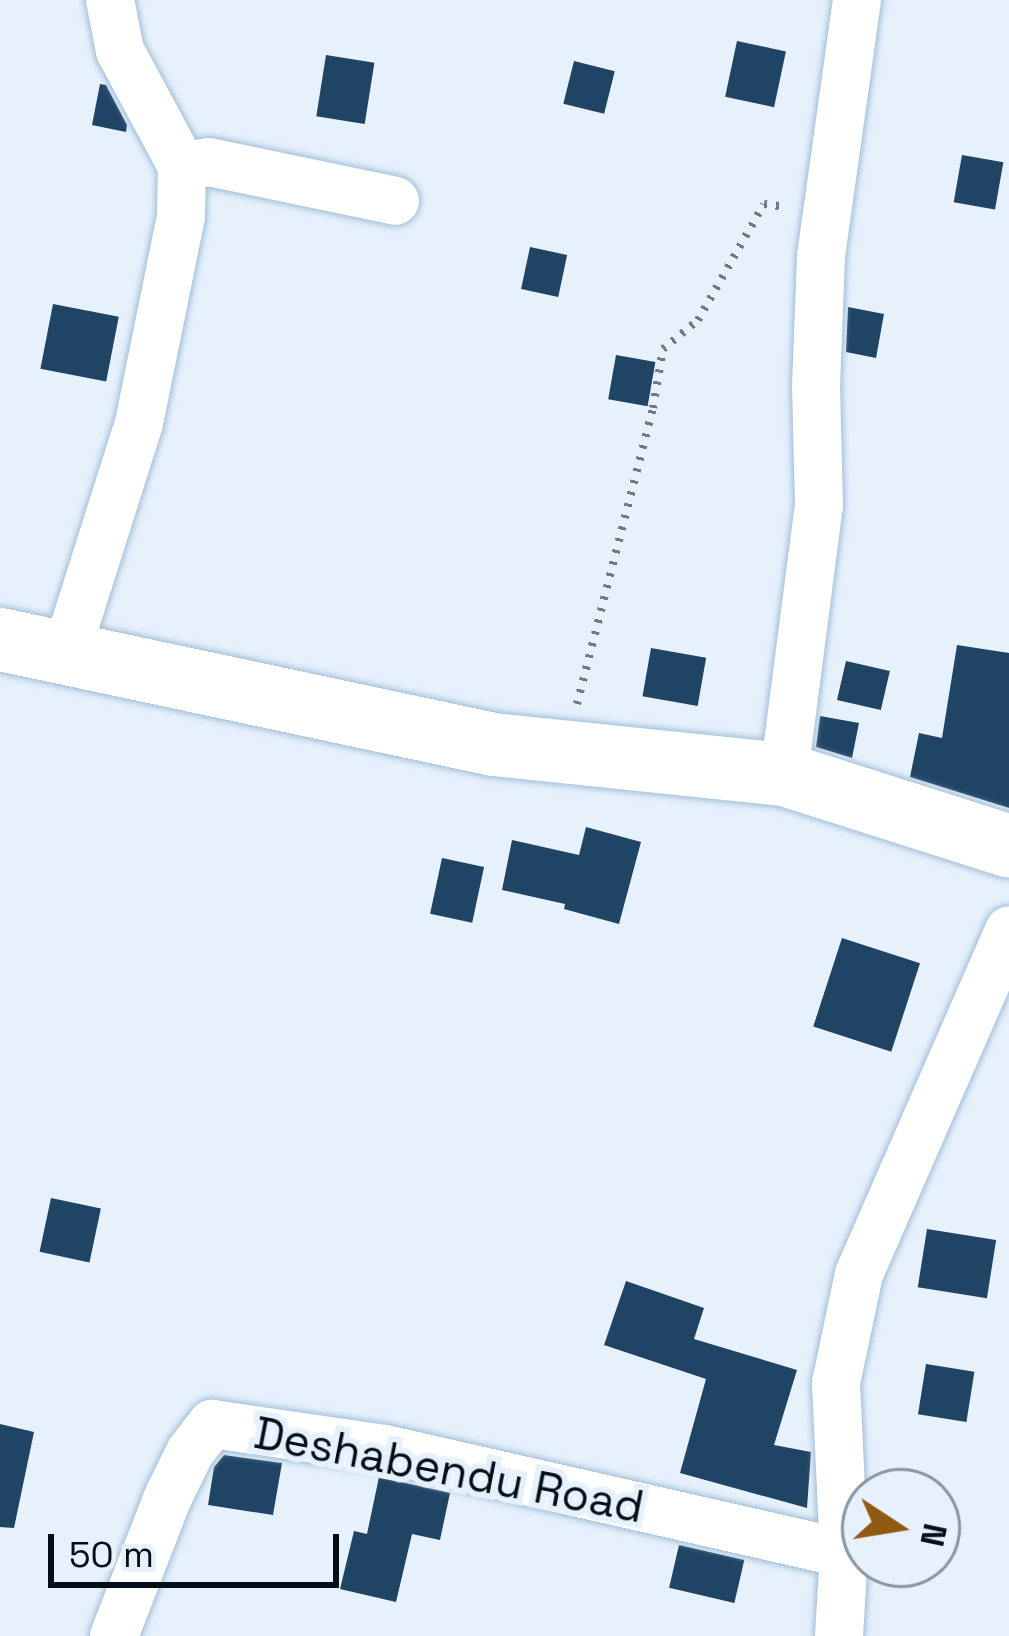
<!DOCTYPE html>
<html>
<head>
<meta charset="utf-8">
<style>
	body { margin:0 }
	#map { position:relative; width:1009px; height:1636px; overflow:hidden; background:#e6f1fc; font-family:"Space Grotesk",sans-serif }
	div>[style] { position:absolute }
	.building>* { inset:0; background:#204463; transform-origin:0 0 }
	.path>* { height:8px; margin-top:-4px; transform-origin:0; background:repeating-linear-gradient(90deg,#6f7983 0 3px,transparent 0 12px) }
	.roads { filter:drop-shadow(0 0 3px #a2bed8) drop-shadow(0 0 3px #a2bed8) }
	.minor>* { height:48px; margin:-24px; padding:0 24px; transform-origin:24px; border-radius:24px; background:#fff }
	.major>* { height:63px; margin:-31.5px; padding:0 31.5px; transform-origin:31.5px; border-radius:31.5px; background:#fff }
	span { translate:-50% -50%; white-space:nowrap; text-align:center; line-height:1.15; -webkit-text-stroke:12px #e6f1fc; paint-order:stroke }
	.street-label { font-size:45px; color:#050e17 }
	.north { position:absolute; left:841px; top:1468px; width:120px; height:120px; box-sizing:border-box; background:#e6f1fc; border:3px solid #8c96a0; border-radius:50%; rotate:102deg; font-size:33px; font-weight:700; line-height:48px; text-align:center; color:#050e17 }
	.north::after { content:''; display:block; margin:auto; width:42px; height:54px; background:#915a12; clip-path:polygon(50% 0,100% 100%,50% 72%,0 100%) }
	.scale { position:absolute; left:48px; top:1534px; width:291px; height:54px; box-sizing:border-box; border:6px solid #050e17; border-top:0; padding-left:15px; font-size:36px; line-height:42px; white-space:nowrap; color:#050e17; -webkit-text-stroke:9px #e6f1fc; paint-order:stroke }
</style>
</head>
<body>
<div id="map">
	<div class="building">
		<i style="left:737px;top:41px;width:50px;height:57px;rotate:12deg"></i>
		<i style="left:326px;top:55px;width:49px;height:62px;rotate:9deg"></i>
		<i style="left:574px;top:61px;width:42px;height:44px;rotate:14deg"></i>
		<i style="clip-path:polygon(100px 84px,106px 85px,127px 125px,126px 132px,92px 125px)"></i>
		<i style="left:962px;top:155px;width:42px;height:48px;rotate:10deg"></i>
		<i style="left:530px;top:247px;width:38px;height:43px;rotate:12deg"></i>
		<i style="left:53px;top:304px;width:67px;height:66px;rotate:11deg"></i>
		<i style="clip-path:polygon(848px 307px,884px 314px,876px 358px,846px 352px)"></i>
		<i style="left:616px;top:355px;width:40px;height:45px;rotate:10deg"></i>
		<i style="clip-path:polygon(957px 645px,1009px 653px,1009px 808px,910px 777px,919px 733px,942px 738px)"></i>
		<i style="left:651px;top:648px;width:56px;height:49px;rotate:10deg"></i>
		<i style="left:846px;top:661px;width:45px;height:40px;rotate:13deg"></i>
		<i style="clip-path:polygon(820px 716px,859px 723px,852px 758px,816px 747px)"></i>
		<i style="clip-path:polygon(586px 827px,641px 842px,619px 924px,564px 909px,565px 904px,502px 890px,512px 840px,579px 855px)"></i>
		<i style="left:442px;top:858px;width:43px;height:57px;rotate:12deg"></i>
		<i style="left:842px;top:938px;width:82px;height:93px;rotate:18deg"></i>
		<i style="left:51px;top:1198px;width:51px;height:55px;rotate:12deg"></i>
		<i style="left:927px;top:1229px;width:70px;height:59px;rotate:9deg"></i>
		<i style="clip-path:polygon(626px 1281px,704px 1308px,694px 1339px,797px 1370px,774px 1445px,811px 1452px,807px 1508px,680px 1473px,706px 1379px,604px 1345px)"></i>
		<i style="left:926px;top:1364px;width:49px;height:51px;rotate:9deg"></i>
		<i style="clip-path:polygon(0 1424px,34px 1432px,14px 1528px,0 1527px)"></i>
		<i style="clip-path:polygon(224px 1455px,282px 1463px,273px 1515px,208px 1505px,214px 1467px)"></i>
		<i style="clip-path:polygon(379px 1477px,450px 1493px,440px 1540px,412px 1534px,396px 1602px,340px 1589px,354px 1531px,367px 1534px)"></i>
		<i style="left:679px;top:1545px;width:67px;height:44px;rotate:13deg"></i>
	</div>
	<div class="path">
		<i style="left:577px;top:704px;width:306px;rotate:-75.6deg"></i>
		<i style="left:653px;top:408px;width:60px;rotate:-80.4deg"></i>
		<i style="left:663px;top:349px;width:45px;rotate:-39.6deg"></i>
		<i style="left:698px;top:320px;width:133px;rotate:-60.4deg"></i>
		<i style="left:764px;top:204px;width:22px;rotate:8deg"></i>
	</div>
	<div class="roads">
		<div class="minor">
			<i style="left:182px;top:166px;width:27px;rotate:-8deg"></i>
			<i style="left:209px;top:162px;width:190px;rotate:11.8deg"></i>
			<i style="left:67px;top:650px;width:238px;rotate:-72.4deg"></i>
			<i style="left:139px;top:423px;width:211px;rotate:-78.5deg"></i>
			<i style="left:181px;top:216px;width:50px;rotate:-88.9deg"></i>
			<i style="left:182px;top:166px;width:131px;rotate:-118.3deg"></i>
			<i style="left:120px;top:51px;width:52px;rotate:-101.1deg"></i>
			<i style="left:784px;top:774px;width:270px;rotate:-82.6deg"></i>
			<i style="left:819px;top:506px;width:119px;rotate:-91.4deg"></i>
			<i style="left:816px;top:387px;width:131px;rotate:-87.8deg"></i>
			<i style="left:821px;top:256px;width:259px;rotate:-82deg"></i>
			<i style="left:114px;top:1636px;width:149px;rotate:-68.8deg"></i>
			<i style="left:168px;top:1497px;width:50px;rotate:-63.9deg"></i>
			<i style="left:190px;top:1452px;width:36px;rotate:-52deg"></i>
			<i style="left:212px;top:1424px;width:175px;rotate:8.2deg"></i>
			<i style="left:385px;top:1449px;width:471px;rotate:12.8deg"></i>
			<i style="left:839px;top:1636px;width:83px;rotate:-86.6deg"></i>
			<i style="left:844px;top:1553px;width:170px;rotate:-92.7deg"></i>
			<i style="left:836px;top:1383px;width:111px;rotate:-78.1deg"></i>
			<i style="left:859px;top:1274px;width:375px;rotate:-66.4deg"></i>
		</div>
		<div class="major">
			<i style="left:0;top:639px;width:504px;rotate:12.02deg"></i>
			<i style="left:493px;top:744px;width:293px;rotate:5.9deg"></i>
			<i style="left:784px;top:774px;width:236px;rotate:17.7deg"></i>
		</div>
	</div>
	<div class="street-label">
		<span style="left:449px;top:1470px;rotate:11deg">Deshabendu Road</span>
	</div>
	<div class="north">N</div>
	<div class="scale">50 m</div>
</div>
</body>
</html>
